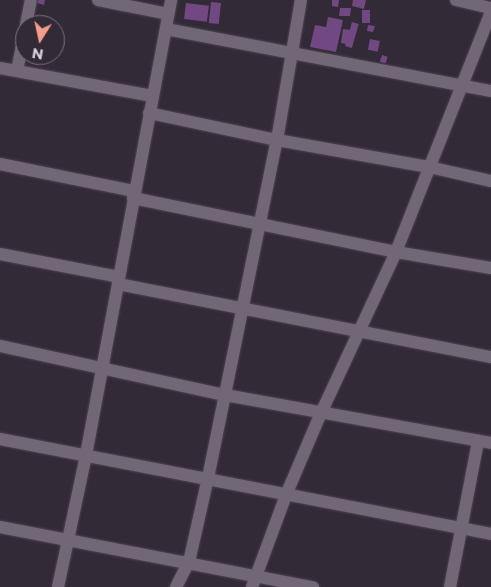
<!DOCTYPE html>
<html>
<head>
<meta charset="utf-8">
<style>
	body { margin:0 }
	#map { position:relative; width:491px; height:587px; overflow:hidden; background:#332a37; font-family:Montserrat,sans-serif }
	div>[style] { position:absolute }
	.building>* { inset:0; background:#724883; transform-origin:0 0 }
	.roads { filter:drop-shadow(0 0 1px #4d4550) drop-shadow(0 0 1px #4d4550) }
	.minor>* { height:12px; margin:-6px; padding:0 6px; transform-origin:6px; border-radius:6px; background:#716776 }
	span { translate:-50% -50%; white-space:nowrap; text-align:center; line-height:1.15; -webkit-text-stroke:5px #332a37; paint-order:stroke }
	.north { position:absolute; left:15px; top:15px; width:50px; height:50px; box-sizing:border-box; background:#332a37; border:1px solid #776f7a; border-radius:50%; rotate:190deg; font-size:14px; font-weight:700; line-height:20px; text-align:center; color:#dcd6df }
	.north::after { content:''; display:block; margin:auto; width:18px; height:22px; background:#f49d8b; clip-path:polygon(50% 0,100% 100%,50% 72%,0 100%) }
</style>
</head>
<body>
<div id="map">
	<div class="building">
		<i style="clip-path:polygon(38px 0,45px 0,44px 5px,37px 3px)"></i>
		<i style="clip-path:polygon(332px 0,339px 0,338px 7px,332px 6px)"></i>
		<i style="clip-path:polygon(353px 0,366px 0,364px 9px,352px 6px)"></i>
		<i style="left:211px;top:2px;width:10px;height:21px;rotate:6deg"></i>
		<i style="left:186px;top:3px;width:23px;height:16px;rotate:7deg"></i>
		<i style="clip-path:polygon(340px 8px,351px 8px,350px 16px,339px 16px)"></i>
		<i style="left:362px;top:10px;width:8px;height:13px"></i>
		<i style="clip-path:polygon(328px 17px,343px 20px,336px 52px,310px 47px,315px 25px,326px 27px)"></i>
		<i style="left:352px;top:22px;width:7px;height:25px;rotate:16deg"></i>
		<i style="clip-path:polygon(368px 25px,375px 26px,373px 32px,367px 31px)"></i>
		<i style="clip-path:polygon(343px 29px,350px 30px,347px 44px,341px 43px)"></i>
		<i style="left:370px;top:39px;width:10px;height:11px;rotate:11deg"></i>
		<i style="left:382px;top:55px;width:6px;height:7px;rotate:18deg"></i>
	</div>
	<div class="roads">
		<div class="minor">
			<i style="left:98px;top:0;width:71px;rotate:11.3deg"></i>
			<i style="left:456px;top:0;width:36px;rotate:13deg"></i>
			<i style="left:26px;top:25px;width:25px;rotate:-79deg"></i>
			<i style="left:166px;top:29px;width:331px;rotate:10.8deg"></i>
			<i style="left:0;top:68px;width:155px;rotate:10.4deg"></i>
			<i style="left:17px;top:71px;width:42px;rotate:-79deg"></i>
			<i style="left:149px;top:113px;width:131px;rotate:11.9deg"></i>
			<i style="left:277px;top:140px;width:154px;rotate:10.1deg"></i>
			<i style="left:429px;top:167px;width:64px;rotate:12.7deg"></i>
			<i style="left:0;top:164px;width:137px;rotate:11.4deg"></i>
			<i style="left:133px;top:198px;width:268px;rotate:11.6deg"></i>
			<i style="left:396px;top:252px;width:96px;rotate:9.6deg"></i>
			<i style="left:0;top:254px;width:121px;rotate:10.9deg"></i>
			<i style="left:118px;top:284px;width:380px;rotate:11.1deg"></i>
			<i style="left:0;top:346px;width:230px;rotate:12.3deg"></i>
			<i style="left:225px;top:395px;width:270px;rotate:10.2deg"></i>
			<i style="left:0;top:439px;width:500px;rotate:10.95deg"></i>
			<i style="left:0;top:527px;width:319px;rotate:10.9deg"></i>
			<i style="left:58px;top:587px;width:135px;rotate:-78deg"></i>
			<i style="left:86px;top:455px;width:463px;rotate:-79.4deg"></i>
			<i style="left:176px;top:587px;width:28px;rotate:-63deg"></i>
			<i style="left:189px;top:562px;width:86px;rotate:-77.3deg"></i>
			<i style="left:208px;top:478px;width:345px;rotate:-78.5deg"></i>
			<i style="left:277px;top:140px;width:142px;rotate:-80.3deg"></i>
			<i style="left:252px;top:587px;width:98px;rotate:-69.7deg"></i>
			<i style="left:286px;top:495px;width:89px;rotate:-66.9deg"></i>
			<i style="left:321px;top:413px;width:178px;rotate:-65deg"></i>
			<i style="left:396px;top:252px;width:258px;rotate:-68.4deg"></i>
			<i style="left:450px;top:587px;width:149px;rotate:-79.1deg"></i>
		</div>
	</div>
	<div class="north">N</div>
</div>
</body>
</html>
